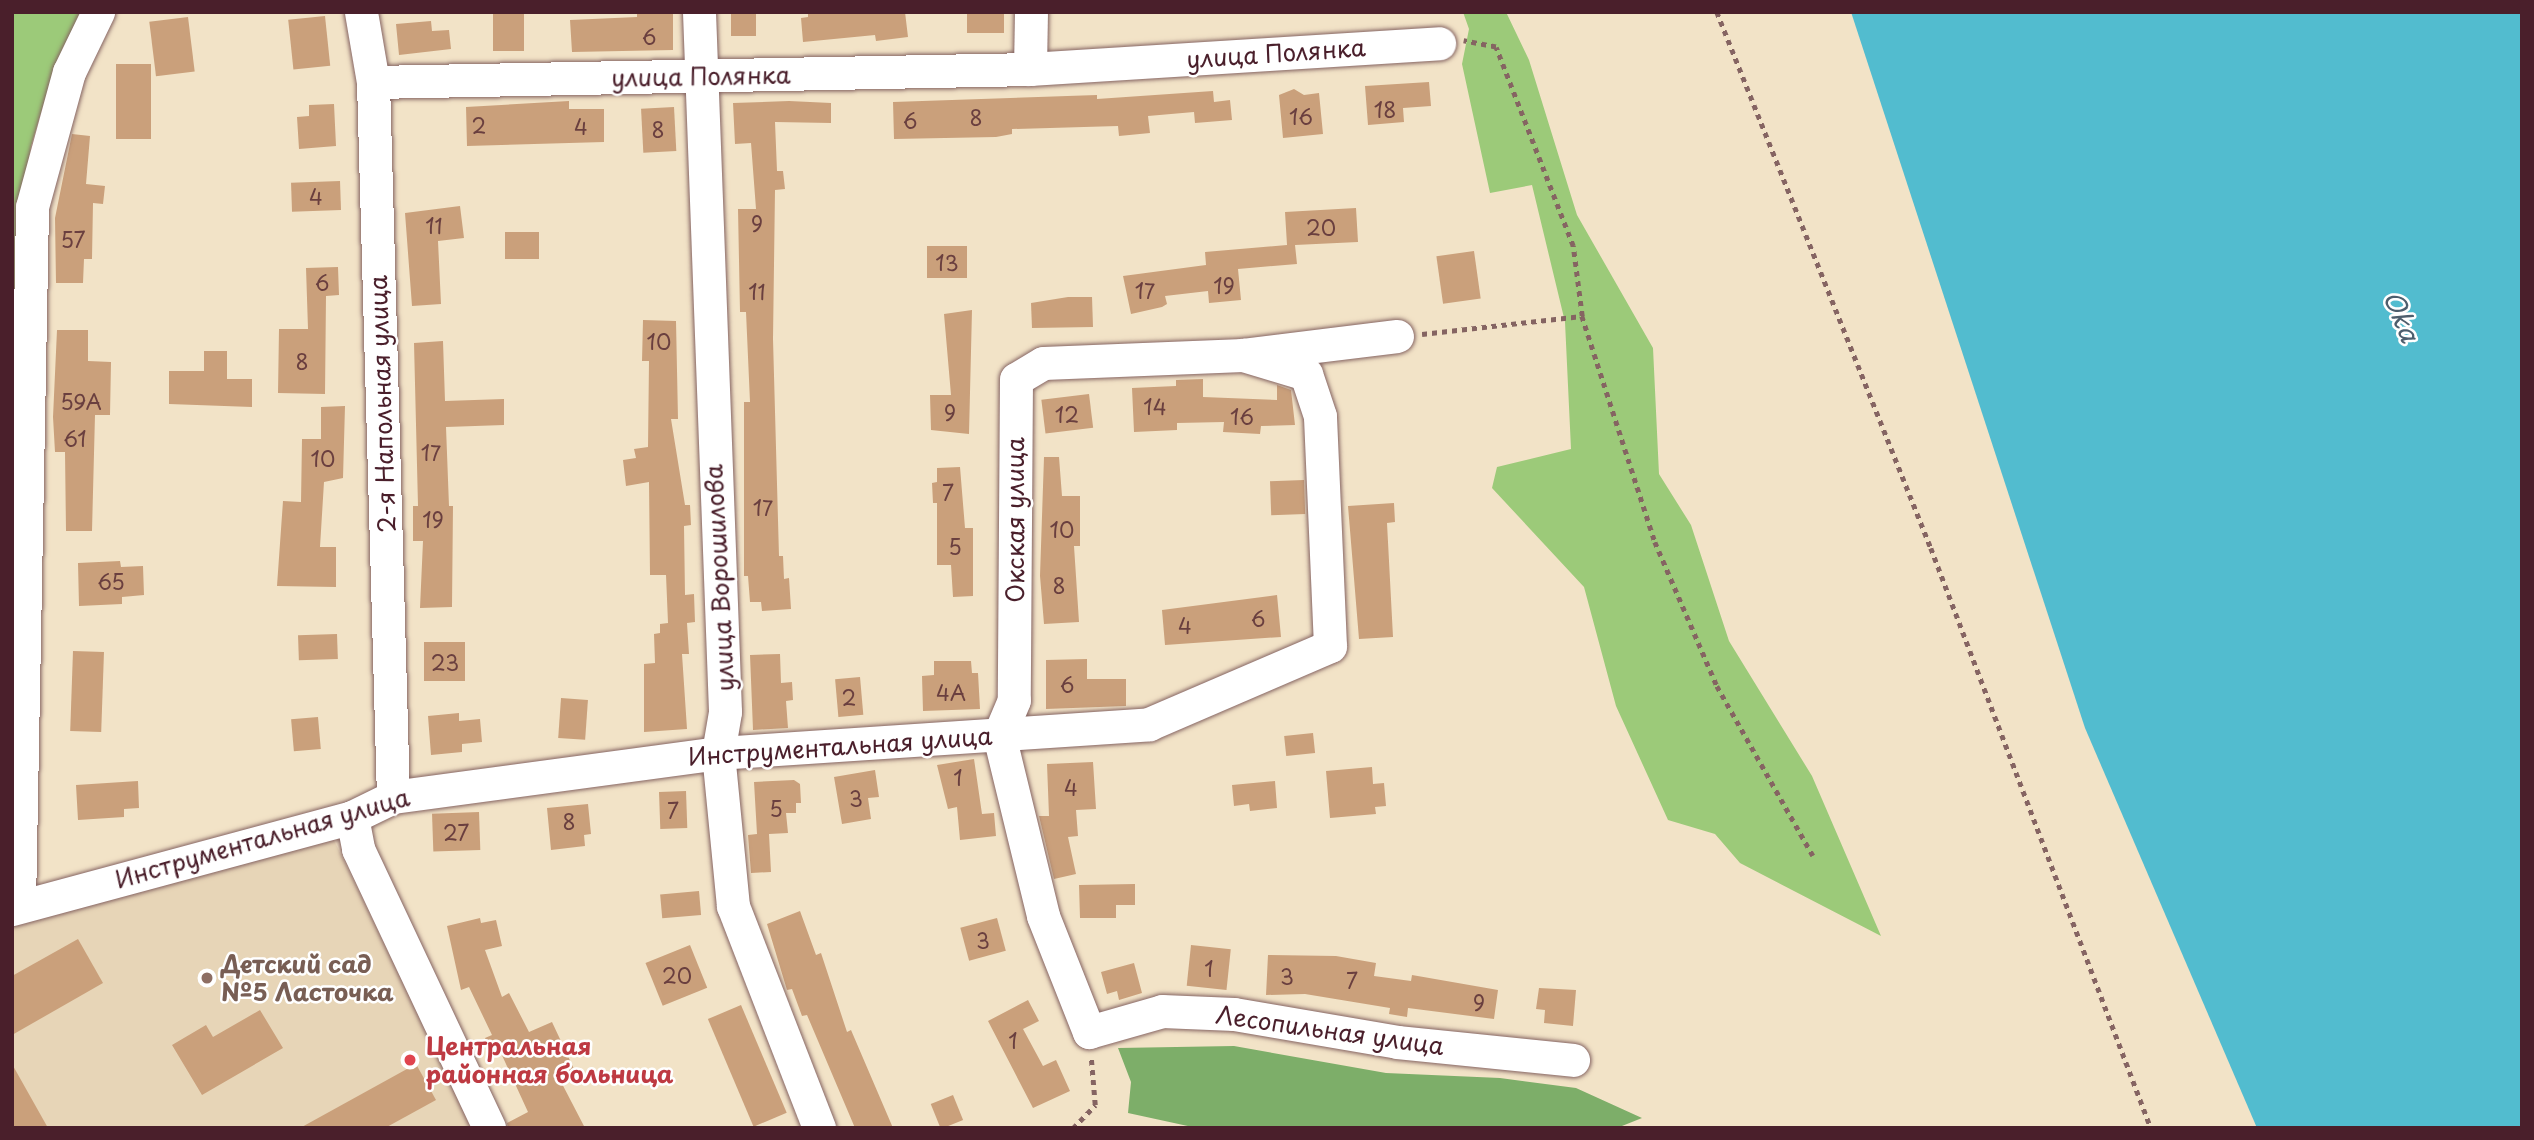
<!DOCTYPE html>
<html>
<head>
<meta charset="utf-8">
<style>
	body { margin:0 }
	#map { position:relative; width:2534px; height:1140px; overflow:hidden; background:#f2e3c7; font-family:"Playpen Sans",sans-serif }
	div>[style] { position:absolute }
	.built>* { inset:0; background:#e7d5b7 }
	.green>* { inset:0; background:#9cca79 }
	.forest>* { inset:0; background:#7dae69 }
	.water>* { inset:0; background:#52bccf }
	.building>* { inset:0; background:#caa07b; transform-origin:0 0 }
	.path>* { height:4.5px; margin-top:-2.25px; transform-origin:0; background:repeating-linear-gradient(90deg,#856462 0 5px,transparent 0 10px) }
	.roads { filter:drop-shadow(0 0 2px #856462) drop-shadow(0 0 2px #856462) }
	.minor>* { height:33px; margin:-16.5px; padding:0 16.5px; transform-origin:16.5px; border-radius:16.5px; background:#fff }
	.dots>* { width:19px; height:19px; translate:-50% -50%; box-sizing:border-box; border:4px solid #fff; border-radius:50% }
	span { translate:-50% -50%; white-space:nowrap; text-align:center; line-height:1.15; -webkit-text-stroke:5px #fff; paint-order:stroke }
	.number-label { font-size:21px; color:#6a3f3f }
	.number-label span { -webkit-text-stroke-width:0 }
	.street-label { font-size:24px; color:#4a1f2b }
	.education-label { font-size:24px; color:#785e54; font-weight:700 }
	.left { translate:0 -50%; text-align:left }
	.health-label { font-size:24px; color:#be3a42; font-weight:700 }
	.water-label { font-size:26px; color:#4d5e6d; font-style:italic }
	.frame { position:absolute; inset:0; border:14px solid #4a1f2b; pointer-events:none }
</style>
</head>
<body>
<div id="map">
	<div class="built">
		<i style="clip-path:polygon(329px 830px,473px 1128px,12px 1128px,12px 923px)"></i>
	</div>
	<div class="green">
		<i style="clip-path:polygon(12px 12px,87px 12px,53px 73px,31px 146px,21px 209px,12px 570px)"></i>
		<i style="clip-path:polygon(1463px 12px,1506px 12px,1529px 60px,1577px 215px,1653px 348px,1659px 474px,1691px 525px,1729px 641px,1812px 776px,1881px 936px,1740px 863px,1715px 834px,1668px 820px,1616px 706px,1584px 587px,1492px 488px,1497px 467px,1571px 449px,1565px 322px,1532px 185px,1490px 193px,1462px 64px,1469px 29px)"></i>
	</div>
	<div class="forest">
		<i style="clip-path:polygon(1234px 1046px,1386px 1073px,1500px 1078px,1576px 1088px,1642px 1118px,1617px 1128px,1197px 1128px,1128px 1113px,1131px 1082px,1118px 1048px)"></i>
	</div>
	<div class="water">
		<i style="clip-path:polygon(1851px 12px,2522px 12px,2522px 1128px,2257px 1128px,2085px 728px)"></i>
	</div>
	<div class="building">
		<i style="left:493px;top:12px;width:31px;height:39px"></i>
		<i style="clip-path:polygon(637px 12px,673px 12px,673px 50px,572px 52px,570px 20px,637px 17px)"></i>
		<i style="left:731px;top:12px;width:25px;height:24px"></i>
		<i style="clip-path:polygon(808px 12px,905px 12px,908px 37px,876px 41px,875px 35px,803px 42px,801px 18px,808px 17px)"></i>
		<i style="left:967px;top:12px;width:37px;height:21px"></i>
		<i style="left:325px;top:16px;width:50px;height:37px;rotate:84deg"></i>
		<i style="left:188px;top:17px;width:55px;height:39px;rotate:83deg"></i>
		<i style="clip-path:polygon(431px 21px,432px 31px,449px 30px,451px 49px,399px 55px,396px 24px)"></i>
		<i style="left:116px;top:64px;width:35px;height:75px"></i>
		<i style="clip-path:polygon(1429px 82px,1431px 106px,1403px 108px,1404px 122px,1368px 125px,1365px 86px)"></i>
		<i style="clip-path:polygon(1294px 89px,1304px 95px,1319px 93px,1323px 134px,1283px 138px,1279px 95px)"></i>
		<i style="clip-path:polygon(1213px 91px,1214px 102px,1230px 100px,1232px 120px,1195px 123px,1194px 112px,1148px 116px,1150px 133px,1119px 136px,1118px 126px,1012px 129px,1012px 134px,996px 137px,894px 139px,893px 102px,1097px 95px,1097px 99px)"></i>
		<i style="clip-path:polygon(569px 101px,569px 109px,604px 109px,604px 142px,467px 146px,466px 107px)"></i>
		<i style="clip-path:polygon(789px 101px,831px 103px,831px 123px,775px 122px,777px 171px,783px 171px,785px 189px,775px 190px,773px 339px,779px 556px,783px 556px,784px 579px,789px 578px,791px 609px,762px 611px,761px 602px,750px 602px,748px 576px,744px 576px,744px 402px,750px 402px,746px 312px,740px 312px,738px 209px,756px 209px,751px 143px,735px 144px,733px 103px)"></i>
		<i style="clip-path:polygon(334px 104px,336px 146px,299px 149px,297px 117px,309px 116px,309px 105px)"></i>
		<i style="left:674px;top:107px;width:44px;height:33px;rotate:87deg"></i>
		<i style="clip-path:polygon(72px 134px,90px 136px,86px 184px,105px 186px,103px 204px,93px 203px,92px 259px,84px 259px,83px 283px,56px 283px,55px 218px)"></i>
		<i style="left:340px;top:181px;width:29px;height:49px;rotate:88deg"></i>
		<i style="clip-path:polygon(460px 206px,464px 238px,438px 241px,441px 304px,412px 306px,405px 213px)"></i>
		<i style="clip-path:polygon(1356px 208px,1358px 242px,1295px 245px,1297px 264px,1238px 269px,1241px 300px,1209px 303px,1208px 291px,1165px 296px,1167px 304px,1162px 307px,1131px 314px,1123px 276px,1206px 265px,1205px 252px,1287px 245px,1285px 212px)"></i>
		<i style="left:539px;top:232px;width:27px;height:34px;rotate:90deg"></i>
		<i style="left:927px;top:246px;width:40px;height:32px"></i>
		<i style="left:1474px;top:251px;width:48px;height:38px;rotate:82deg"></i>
		<i style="clip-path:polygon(338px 267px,339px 295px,326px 296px,325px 394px,278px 393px,279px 329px,308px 329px,306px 268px)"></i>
		<i style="clip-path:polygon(1068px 297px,1092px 297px,1093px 327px,1032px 328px,1031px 303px)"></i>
		<i style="clip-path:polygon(972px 310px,969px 434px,931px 430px,930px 395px,951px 395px,944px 314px)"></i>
		<i style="clip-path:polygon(643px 320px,676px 321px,678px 419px,671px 419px,685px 505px,690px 505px,691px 525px,684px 526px,685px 595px,694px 594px,695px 622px,687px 623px,689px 654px,682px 654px,687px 729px,644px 732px,644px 664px,655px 663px,654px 634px,660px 633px,660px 624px,668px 623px,666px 575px,650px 575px,649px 482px,626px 486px,623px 460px,636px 458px,634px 449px,648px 447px,649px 361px,642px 361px)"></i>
		<i style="clip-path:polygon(57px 330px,88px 330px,88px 361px,111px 362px,110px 415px,95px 415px,92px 531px,66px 531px,65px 452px,55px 452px,53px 417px)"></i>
		<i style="clip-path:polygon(443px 341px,445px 401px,504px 399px,504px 425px,446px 427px,449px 506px,453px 506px,452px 607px,420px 608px,423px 541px,413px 541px,413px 506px,418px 506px,414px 343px)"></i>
		<i style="clip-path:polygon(204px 351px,227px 351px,227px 379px,252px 379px,252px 407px,169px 404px,169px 371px,204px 371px)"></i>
		<i style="clip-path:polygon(1203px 379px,1203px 397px,1277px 400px,1277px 385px,1291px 390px,1295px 425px,1261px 426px,1260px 434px,1223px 432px,1224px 422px,1177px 423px,1177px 430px,1134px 432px,1132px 388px,1176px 386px,1176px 380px)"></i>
		<i style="left:1089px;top:394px;width:34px;height:48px;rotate:83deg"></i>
		<i style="clip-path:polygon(345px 406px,343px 478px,324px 482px,320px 547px,336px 547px,336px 587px,277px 586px,283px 501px,301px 502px,302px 439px,321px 439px,321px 407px)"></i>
		<i style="clip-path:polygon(1044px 457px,1059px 457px,1062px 496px,1080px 496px,1080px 546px,1074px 546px,1079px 622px,1044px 624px,1040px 576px)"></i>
		<i style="clip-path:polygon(960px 467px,965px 528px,973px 528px,973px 596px,953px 597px,951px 565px,937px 565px,937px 503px,933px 503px,932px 483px,937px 482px,937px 468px)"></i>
		<i style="left:1304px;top:480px;width:34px;height:34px;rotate:88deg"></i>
		<i style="clip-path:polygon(1394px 503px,1395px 522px,1387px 523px,1393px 637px,1359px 639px,1348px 506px)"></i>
		<i style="clip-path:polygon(120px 561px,121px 567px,143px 566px,144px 595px,122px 597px,122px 604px,79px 606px,78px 563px)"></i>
		<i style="clip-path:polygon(1277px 595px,1281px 637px,1165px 645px,1162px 610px)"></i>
		<i style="left:337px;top:634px;width:25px;height:39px;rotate:88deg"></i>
		<i style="left:465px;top:642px;width:39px;height:41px;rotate:90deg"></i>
		<i style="left:73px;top:651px;width:31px;height:80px;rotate:2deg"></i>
		<i style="clip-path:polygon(780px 654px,781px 683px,792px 682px,793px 700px,786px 701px,788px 728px,753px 730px,750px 655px)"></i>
		<i style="clip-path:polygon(1087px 659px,1087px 679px,1126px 679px,1126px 706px,1046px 709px,1046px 660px)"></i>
		<i style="clip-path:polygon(934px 661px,971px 661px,972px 673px,978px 673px,980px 709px,923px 711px,922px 676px,934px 675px)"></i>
		<i style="left:860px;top:677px;width:38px;height:25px;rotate:85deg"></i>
		<i style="left:561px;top:698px;width:27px;height:40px;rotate:4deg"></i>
		<i style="clip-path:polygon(459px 713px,459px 721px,480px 719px,482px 742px,462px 744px,462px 752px,431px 755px,428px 716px)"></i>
		<i style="left:318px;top:717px;width:32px;height:27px;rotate:85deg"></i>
		<i style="left:1313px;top:733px;width:20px;height:29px;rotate:84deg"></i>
		<i style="clip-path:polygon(974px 759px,982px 814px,994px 813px,996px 836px,960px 840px,957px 807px,948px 809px,937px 765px)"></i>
		<i style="clip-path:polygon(1093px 762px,1096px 809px,1076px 810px,1078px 836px,1068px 837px,1076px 874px,1054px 879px,1039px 816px,1049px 816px,1047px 764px)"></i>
		<i style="clip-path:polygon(1372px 767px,1373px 784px,1384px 783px,1386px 806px,1375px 807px,1376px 814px,1330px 818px,1326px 771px)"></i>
		<i style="clip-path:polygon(875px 770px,879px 797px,868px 798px,871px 819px,842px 824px,834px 777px)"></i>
		<i style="clip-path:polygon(794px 780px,800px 784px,801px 803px,796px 803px,796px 813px,786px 813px,788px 833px,769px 834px,771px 872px,751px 873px,748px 835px,757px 834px,754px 782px)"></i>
		<i style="clip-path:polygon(138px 781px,139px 808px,124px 809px,124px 817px,78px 820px,76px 785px)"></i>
		<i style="clip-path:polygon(1275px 781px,1277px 808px,1250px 811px,1249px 804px,1234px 806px,1232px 785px)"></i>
		<i style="left:686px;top:791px;width:37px;height:27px;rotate:88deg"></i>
		<i style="clip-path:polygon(588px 804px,591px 834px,584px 835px,585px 846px,551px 850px,547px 808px)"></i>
		<i style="left:479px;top:812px;width:38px;height:47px;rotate:88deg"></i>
		<i style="clip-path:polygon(1135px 884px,1135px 905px,1116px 905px,1116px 918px,1080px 918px,1079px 885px)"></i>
		<i style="left:699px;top:891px;width:24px;height:39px;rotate:85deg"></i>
		<i style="clip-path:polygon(800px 911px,816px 955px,821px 953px,847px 1032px,851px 1030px,893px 1128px,855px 1128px,807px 1015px,802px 1016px,792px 989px,787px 990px,767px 924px)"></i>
		<i style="clip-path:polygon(480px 918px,481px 923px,496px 920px,502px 946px,485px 950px,502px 997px,509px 993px,529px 1032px,552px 1022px,574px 1069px,558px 1076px,585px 1128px,508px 1128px,507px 1123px,528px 1112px,500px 1051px,493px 1055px,485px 1038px,492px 1035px,469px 987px,461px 990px,447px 926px)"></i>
		<i style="left:997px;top:918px;width:34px;height:38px;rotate:75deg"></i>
		<i style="clip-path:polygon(78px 939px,103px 983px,12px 1035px,12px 976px)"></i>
		<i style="left:690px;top:945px;width:46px;height:48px;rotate:68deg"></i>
		<i style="left:1191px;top:945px;width:40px;height:41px;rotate:6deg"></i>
		<i style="clip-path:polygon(1268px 955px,1336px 956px,1376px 963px,1374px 976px,1411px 981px,1412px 975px,1498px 990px,1494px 1019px,1408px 1008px,1407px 1017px,1389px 1014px,1390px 1008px,1305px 994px,1266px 995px)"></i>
		<i style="clip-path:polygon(1134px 963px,1142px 993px,1119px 1000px,1117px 991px,1107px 994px,1101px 972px)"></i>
		<i style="clip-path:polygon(1539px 988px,1576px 990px,1573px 1026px,1544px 1023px,1545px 1010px,1536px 1009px)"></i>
		<i style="clip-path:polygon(1028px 1000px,1039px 1021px,1023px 1029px,1043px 1066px,1056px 1060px,1070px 1091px,1033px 1108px,988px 1021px)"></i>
		<i style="left:741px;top:1005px;width:117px;height:36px;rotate:67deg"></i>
		<i style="clip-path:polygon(260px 1010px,283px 1048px,202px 1095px,172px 1045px,206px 1025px,213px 1037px)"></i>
		<i style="clip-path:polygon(12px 1064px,48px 1128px,12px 1128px)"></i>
		<i style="clip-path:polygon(416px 1064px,436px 1100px,385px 1128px,300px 1128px)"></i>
		<i style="left:953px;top:1095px;width:27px;height:24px;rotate:68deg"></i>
	</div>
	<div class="path">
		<i style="left:1717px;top:12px;width:577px;rotate:68.24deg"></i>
		<i style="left:1931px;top:548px;width:620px;rotate:69.23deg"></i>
		<i style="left:1582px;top:316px;width:237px;rotate:72.1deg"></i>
		<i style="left:1655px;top:542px;width:157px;rotate:66.7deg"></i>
		<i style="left:1717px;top:686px;width:195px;rotate:60.5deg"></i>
		<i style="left:1422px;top:334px;width:161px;rotate:-6.4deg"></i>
		<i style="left:1582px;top:316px;width:71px;rotate:-97.3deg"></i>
		<i style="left:1573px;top:246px;width:213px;rotate:-111.2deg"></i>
		<i style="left:1496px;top:47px;width:33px;rotate:-169deg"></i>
		<i style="left:1073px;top:1128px;width:32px;rotate:-46deg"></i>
		<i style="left:1095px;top:1105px;width:48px;rotate:-94.8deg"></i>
	</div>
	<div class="roads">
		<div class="minor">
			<i style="left:361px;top:12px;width:71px;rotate:80.3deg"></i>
			<i style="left:373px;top:82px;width:715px;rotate:88.4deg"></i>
			<i style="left:699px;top:12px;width:700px;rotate:87.87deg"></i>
			<i style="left:725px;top:712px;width:42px;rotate:99.7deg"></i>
			<i style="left:718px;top:753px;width:154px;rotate:84.4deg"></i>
			<i style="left:733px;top:906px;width:238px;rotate:68.8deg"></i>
			<i style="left:1030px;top:69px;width:57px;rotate:-89deg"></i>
			<i style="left:373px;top:82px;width:657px;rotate:-1.13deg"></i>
			<i style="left:1030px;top:69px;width:410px;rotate:-3.6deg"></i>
			<i style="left:1397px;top:336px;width:155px;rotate:173deg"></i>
			<i style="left:1243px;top:355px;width:200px;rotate:177.7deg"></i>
			<i style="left:1043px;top:363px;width:31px;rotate:149deg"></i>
			<i style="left:1016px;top:379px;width:321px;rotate:90.4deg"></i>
			<i style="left:1014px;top:700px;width:38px;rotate:113deg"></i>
			<i style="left:999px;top:735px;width:186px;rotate:76.3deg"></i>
			<i style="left:1043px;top:916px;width:125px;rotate:68.4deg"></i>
			<i style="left:1089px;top:1032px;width:76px;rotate:-16deg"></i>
			<i style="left:1162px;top:1011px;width:72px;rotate:2.4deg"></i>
			<i style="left:1234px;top:1014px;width:165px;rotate:9.7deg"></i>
			<i style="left:1397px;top:1042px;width:177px;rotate:5.8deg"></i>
			<i style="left:352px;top:817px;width:33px;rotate:79deg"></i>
			<i style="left:358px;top:849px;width:308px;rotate:64.8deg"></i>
			<i style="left:19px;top:905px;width:698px;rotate:-88.93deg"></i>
			<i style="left:32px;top:207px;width:140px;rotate:-74.7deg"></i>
			<i style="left:69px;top:72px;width:67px;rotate:-64.2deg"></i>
			<i style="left:12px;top:909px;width:352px;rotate:-15.1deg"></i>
			<i style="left:352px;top:817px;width:46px;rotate:-26deg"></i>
			<i style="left:393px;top:797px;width:328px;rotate:-7.7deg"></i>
			<i style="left:718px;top:753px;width:432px;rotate:-3.8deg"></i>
			<i style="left:1149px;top:724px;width:197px;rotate:-23.3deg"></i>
			<i style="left:1330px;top:646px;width:230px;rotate:-92.5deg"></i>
			<i style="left:1320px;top:416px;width:44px;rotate:-108.4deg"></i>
			<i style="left:1306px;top:374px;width:66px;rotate:-163.2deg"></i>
		</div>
	</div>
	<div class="dots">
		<i style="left:207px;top:978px;background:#8d6e63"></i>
		<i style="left:410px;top:1060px;background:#e0444e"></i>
	</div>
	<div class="number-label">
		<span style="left:649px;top:36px">6</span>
		<span style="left:1385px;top:109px">18</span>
		<span style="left:1301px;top:116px">16</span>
		<span style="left:976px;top:117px">8</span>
		<span style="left:910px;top:120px">6</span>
		<span style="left:479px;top:125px">2</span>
		<span style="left:581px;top:126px">4</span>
		<span style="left:658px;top:129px">8</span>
		<span style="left:316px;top:196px">4</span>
		<span style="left:757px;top:223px">9</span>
		<span style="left:434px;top:225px">11</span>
		<span style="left:1321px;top:227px">20</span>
		<span style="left:73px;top:239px">57</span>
		<span style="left:947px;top:262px">13</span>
		<span style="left:322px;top:282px">6</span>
		<span style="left:1224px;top:285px">19</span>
		<span style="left:1145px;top:290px">17</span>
		<span style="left:757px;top:291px">11</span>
		<span style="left:659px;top:341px">10</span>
		<span style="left:302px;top:361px">8</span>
		<span style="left:81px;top:401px">59А</span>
		<span style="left:1155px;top:406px">14</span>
		<span style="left:950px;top:412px">9</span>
		<span style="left:1067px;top:414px">12</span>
		<span style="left:1242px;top:416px">16</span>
		<span style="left:75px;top:438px">61</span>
		<span style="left:431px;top:452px">17</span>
		<span style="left:323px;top:458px">10</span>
		<span style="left:948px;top:492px">7</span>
		<span style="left:763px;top:507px">17</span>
		<span style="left:433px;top:519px">19</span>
		<span style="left:1062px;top:529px">10</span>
		<span style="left:955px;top:546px">5</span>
		<span style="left:111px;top:581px">65</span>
		<span style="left:1059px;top:585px">8</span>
		<span style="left:1258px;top:618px">6</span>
		<span style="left:1185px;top:625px">4</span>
		<span style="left:445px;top:662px">23</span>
		<span style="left:1067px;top:684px">6</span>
		<span style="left:951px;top:692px">4А</span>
		<span style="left:849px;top:697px">2</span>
		<span style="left:958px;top:777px">1</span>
		<span style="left:1071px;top:787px">4</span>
		<span style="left:856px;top:798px">3</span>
		<span style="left:776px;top:808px">5</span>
		<span style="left:673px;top:810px">7</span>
		<span style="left:569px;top:821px">8</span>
		<span style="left:456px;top:832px">27</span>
		<span style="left:983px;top:940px">3</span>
		<span style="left:1209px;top:968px">1</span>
		<span style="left:677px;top:975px">20</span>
		<span style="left:1287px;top:976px">3</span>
		<span style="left:1352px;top:980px">7</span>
		<span style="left:1479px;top:1002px">9</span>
		<span style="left:1013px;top:1040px">1</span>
	</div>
	<div class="street-label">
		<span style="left:1276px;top:53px;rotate:-4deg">улица Полянка</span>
		<span style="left:701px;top:76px;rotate:-1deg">улица Полянка</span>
		<span style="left:382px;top:404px;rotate:-92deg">2-я Напольная улица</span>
		<span style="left:1015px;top:520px;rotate:-90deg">Окская улица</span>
		<span style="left:719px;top:578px;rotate:-93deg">улица Ворошилова</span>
		<span style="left:840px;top:746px;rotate:-4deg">Инструментальная улица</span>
		<span style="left:262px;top:838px;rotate:-16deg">Инструментальная улица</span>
		<span style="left:1330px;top:1030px;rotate:8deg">Лесопильная улица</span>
	</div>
	<div class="education-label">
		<span class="left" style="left:221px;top:978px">Детский сад<br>№5 Ласточка</span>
	</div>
	<div class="health-label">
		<span class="left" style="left:426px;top:1060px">Центральная<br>районная больница</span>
	</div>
	<div class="water-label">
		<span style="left:2402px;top:316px;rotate:68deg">Oka</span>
	</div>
	<div class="frame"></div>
</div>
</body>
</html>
